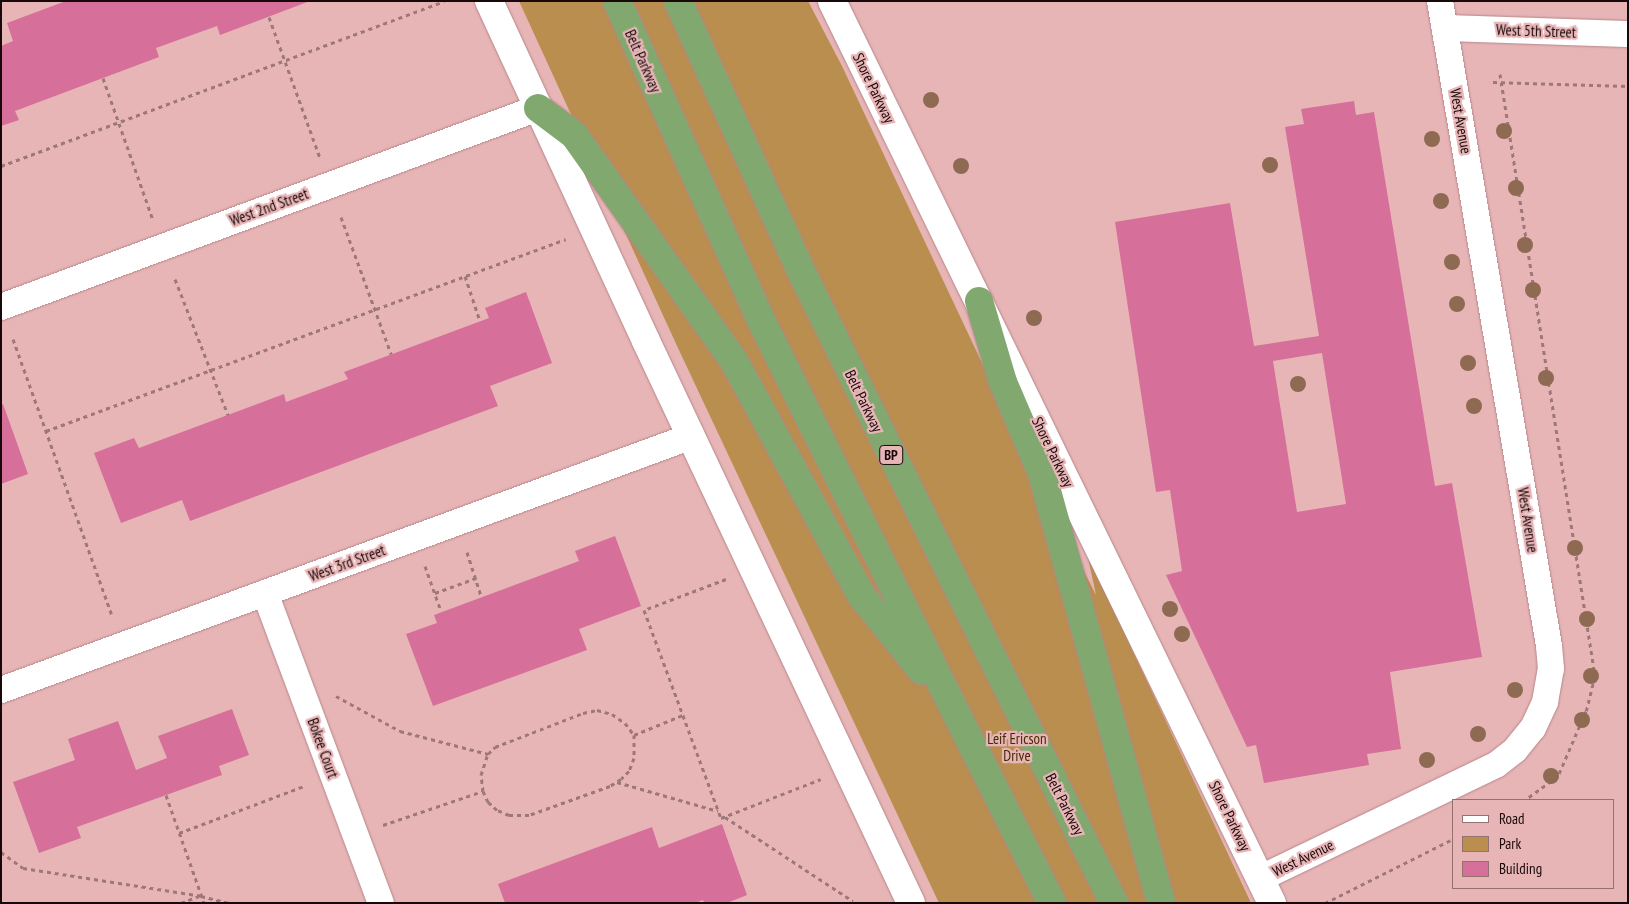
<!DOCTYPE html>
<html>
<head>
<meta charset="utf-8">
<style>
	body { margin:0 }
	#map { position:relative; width:1629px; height:904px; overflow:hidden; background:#e8b5b7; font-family:"PT Sans Narrow",sans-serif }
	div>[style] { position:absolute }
	.green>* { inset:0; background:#b98e4e }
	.building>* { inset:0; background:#d66f9a }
	.path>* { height:3px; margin-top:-1.5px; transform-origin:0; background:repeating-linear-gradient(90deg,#9e7879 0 4px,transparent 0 8px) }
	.roads { filter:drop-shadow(0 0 1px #b78789) drop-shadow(0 0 1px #b78789) }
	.street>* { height:26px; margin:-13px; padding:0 13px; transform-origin:13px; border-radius:13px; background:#fff }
	.secondary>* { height:28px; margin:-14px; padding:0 14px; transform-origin:14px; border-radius:14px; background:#fff }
	.highway>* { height:28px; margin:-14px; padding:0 14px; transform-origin:14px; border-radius:14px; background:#81a86e }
	.trees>* { width:16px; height:16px; margin:-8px; border-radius:50%; background:#8e6a52 }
	span { translate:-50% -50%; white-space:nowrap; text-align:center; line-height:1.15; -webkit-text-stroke:4.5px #e8b5b7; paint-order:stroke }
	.shield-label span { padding:1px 4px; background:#e8b5b7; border:1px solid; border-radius:4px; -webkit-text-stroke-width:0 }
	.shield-label { font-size:14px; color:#180809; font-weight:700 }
	.street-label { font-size:15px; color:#180809 }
	.park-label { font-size:15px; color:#452c00 }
	.frame { position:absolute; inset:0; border:2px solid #180809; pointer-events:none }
	.legend { position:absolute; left:1452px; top:799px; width:162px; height:90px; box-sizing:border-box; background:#e8b5b7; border:1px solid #957071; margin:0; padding:6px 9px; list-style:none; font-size:15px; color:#180809 }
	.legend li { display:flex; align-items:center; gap:10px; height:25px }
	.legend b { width:25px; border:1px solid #957071 }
</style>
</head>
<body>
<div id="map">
	<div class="green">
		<i style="clip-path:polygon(519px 1px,808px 1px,842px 66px,1024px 452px,1096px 595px,1087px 553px,1251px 903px,939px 903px,678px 348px)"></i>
	</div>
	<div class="building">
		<i style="clip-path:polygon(66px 1px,310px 1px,220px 35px,217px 26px,156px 48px,159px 57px,15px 111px,19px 120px,1px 126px,1px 46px,13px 41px,7px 23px)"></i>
		<i style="clip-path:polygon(evenodd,1354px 101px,1356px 115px,1374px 112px,1435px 486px,1452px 483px,1482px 657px,1390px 672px,1401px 749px,1367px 754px,1369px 765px,1264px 783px,1256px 745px,1247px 747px,1166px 575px,1182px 571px,1170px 490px,1156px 492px,1115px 222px,1230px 203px,1254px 346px,1319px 336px,1285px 127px,1304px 124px,1301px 109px,1354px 101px,1322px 353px,1346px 504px,1297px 512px,1273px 361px,1322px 353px)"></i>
		<i style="clip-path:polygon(526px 292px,552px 363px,490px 386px,498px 406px,190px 521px,182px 500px,121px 523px,94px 453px,134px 438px,139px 448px,284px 394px,286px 402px,348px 379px,344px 372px,489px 318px,485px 308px)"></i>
		<i style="clip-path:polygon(3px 404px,28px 474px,1px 484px,1px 405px)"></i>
		<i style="clip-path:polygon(615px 536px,641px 606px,579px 629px,587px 650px,433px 706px,406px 634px,437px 623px,434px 615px,579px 561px,575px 551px)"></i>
		<i style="clip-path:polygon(232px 709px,249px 755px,219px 766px,222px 775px,77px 827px,81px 838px,39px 853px,13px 782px,75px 760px,68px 739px,118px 721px,136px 770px,167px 758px,158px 736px)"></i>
		<i style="clip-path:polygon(722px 824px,747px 895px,727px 903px,704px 903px,703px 900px,695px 903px,505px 903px,498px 884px,652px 827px,659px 848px)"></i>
	</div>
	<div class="path">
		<i style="left:269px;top:17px;width:150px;rotate:70.1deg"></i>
		<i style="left:1500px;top:74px;width:609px;rotate:81.03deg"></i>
		<i style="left:1595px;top:676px;width:36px;rotate:104deg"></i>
		<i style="left:1586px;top:711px;width:71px;rotate:113.3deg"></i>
		<i style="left:1558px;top:776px;width:41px;rotate:144deg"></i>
		<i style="left:103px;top:78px;width:151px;rotate:70.6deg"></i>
		<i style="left:1493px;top:82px;width:135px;rotate:1.7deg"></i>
		<i style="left:1px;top:166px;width:473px;rotate:-20.4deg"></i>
		<i style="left:341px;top:217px;width:146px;rotate:69.9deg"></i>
		<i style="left:465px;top:276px;width:47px;rotate:71.6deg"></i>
		<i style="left:175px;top:279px;width:146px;rotate:68.7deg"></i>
		<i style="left:13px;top:339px;width:294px;rotate:70.3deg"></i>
		<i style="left:46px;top:431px;width:554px;rotate:-20.27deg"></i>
		<i style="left:467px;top:552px;width:46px;rotate:72.3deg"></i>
		<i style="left:425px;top:566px;width:48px;rotate:70.4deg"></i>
		<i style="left:726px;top:579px;width:88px;rotate:159.3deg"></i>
		<i style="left:644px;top:610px;width:222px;rotate:69.7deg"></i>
		<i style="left:721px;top:818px;width:107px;rotate:-21.3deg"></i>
		<i style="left:435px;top:593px;width:44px;rotate:-20.1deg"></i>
		<i style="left:336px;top:696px;width:73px;rotate:28.7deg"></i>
		<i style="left:400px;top:731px;width:91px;rotate:14.6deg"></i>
		<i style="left:597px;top:710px;width:16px;rotate:15deg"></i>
		<i style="left:612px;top:714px;width:16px;rotate:35deg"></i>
		<i style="left:625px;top:723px;width:15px;rotate:53deg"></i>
		<i style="left:634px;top:735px;width:23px;rotate:90deg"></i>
		<i style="left:634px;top:758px;width:14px;rotate:111deg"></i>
		<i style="left:629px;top:771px;width:11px;rotate:135deg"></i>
		<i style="left:621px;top:779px;width:13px;rotate:148deg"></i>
		<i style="left:610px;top:786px;width:86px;rotate:160.3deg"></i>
		<i style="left:529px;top:815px;width:20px;rotate:180deg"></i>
		<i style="left:509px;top:815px;width:13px;rotate:-157deg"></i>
		<i style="left:497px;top:810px;width:12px;rotate:-138deg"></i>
		<i style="left:488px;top:802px;width:12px;rotate:-114deg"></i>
		<i style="left:483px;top:791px;width:16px;rotate:-97deg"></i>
		<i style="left:481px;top:775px;width:22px;rotate:-72deg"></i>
		<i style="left:488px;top:754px;width:10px;rotate:-45deg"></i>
		<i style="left:495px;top:747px;width:94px;rotate:-21.1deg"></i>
		<i style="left:583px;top:713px;width:14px;rotate:-12deg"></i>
		<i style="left:634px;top:735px;width:53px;rotate:-22.2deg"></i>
		<i style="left:617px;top:782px;width:105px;rotate:16deg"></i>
		<i style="left:166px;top:795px;width:114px;rotate:70.6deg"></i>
		<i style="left:725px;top:817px;width:153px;rotate:33.3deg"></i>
		<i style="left:383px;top:825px;width:106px;rotate:-18.8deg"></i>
		<i style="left:179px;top:833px;width:134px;rotate:-20.6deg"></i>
		<i style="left:1px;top:852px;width:27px;rotate:36deg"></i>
		<i style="left:23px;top:868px;width:180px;rotate:8.9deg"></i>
		<i style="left:201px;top:896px;width:30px;rotate:14deg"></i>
		<i style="left:181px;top:903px;width:19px;rotate:-21deg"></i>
		<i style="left:1325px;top:903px;width:143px;rotate:-26.6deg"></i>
	</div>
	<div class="roads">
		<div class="street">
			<i style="left:1445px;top:28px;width:183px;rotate:1.9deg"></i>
			<i style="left:1px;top:307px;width:573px;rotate:-20.33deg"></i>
			<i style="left:265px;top:593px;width:331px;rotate:69.5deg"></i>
			<i style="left:1px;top:690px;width:736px;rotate:-20.18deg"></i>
			<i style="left:1261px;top:878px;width:261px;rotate:-25.7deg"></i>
			<i style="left:1496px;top:765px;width:24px;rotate:-38deg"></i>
			<i style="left:1515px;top:750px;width:28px;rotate:-51deg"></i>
			<i style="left:1533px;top:728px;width:29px;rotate:-65deg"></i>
			<i style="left:1545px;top:702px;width:34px;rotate:-80deg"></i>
			<i style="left:1551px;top:669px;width:23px;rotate:-95deg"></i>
			<i style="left:1549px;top:646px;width:654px;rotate:-99.59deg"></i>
		</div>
		<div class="secondary">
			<i style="left:489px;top:1px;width:374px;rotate:65.2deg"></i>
			<i style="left:646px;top:341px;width:621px;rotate:64.75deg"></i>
			<i style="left:832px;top:1px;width:1004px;rotate:64deg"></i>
		</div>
		<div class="highway">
			<i style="left:617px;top:1px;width:348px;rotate:65.7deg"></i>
			<i style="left:760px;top:318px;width:441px;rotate:63.6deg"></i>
			<i style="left:956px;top:713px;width:213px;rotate:63.2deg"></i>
			<i style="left:678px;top:1px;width:303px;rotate:65.5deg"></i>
			<i style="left:804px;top:277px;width:699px;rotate:63.66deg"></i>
			<i style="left:538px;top:108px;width:45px;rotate:36.9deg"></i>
			<i style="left:574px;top:135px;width:277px;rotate:54.7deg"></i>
			<i style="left:734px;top:361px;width:266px;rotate:61.5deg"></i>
			<i style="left:861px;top:595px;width:97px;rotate:51.2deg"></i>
			<i style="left:979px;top:301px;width:84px;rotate:73.5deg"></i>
			<i style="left:1003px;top:382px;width:99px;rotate:66.8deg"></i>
			<i style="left:1042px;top:473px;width:446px;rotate:74.5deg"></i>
		</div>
	</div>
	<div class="trees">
		<i style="left:931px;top:100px"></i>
		<i style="left:1504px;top:131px"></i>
		<i style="left:1432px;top:139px"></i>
		<i style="left:1270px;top:165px"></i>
		<i style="left:961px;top:166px"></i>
		<i style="left:1516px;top:188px"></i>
		<i style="left:1441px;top:201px"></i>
		<i style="left:1525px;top:245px"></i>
		<i style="left:1452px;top:262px"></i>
		<i style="left:1533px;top:290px"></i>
		<i style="left:1457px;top:304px"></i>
		<i style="left:1034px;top:318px"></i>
		<i style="left:1468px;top:363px"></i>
		<i style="left:1546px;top:378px"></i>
		<i style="left:1298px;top:384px"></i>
		<i style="left:1474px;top:406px"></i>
		<i style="left:1575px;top:548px"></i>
		<i style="left:1170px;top:609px"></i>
		<i style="left:1587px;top:619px"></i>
		<i style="left:1182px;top:634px"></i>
		<i style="left:1591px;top:676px"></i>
		<i style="left:1515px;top:690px"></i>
		<i style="left:1582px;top:720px"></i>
		<i style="left:1478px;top:734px"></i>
		<i style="left:1427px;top:760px"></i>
		<i style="left:1551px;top:776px"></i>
	</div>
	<div class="shield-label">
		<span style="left:891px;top:455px">BP</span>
	</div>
	<div class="street-label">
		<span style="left:1536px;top:31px;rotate:2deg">West 5th Street</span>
		<span style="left:643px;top:61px;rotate:66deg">Belt Parkway</span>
		<span style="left:874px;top:88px;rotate:64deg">Shore Parkway</span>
		<span style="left:1461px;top:121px;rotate:80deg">West Avenue</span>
		<span style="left:269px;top:207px;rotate:-20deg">West 2nd Street</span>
		<span style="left:864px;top:401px;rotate:64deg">Belt Parkway</span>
		<span style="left:1053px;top:452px;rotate:64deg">Shore Parkway</span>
		<span style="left:1528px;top:520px;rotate:81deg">West Avenue</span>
		<span style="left:347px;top:563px;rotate:-20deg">West 3rd Street</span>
		<span style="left:323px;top:748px;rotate:70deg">Bokee Court</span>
		<span style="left:1065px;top:804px;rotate:63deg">Belt Parkway</span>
		<span style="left:1230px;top:816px;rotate:64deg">Shore Parkway</span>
		<span style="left:1303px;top:858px;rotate:-26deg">West Avenue</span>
	</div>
	<div class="park-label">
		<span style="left:1017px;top:747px">Leif Ericson<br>Drive</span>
	</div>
	<div class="frame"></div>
	<ul class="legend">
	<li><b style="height:6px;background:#fff"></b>Road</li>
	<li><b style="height:14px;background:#b98e4e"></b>Park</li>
	<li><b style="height:14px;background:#d66f9a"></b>Building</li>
	</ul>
</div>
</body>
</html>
